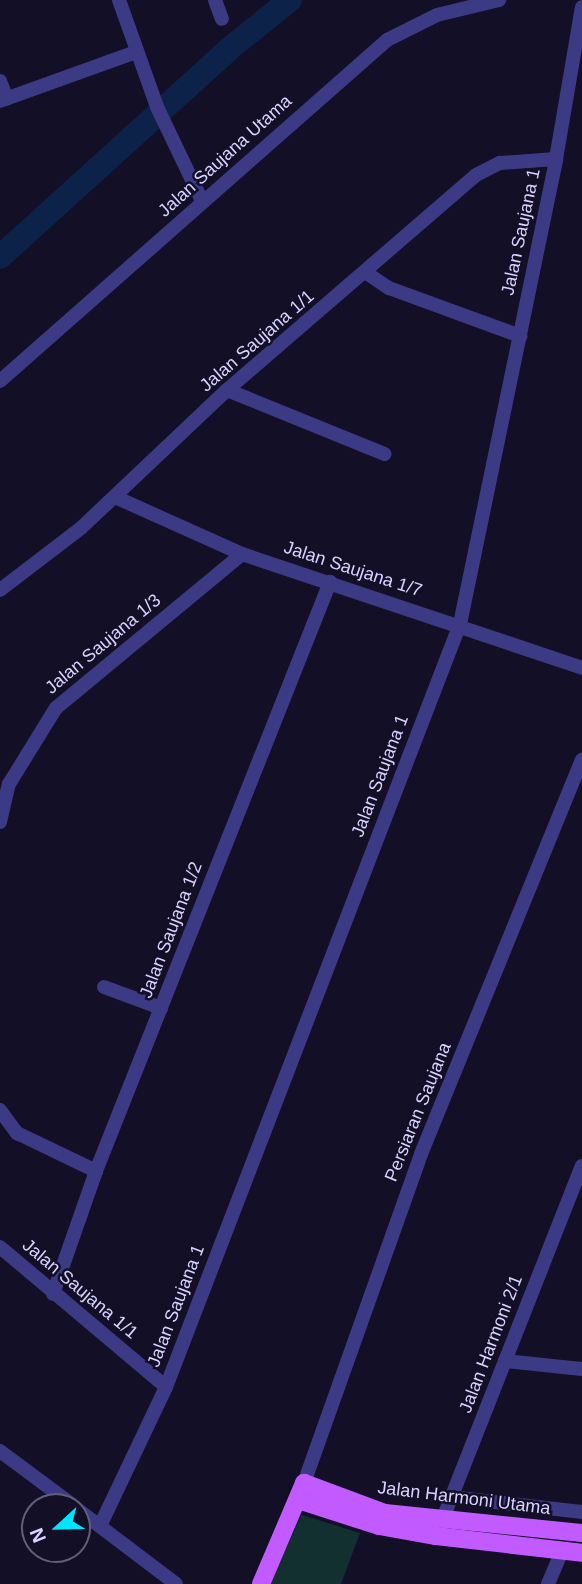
<!DOCTYPE html>
<html>
<head>
<meta charset="utf-8">
<style>
	body { margin:0 }
	#map { position:relative; width:582px; height:1584px; overflow:hidden; background:#130f26; font-family:Helvetica,sans-serif }
	div>[style] { position:absolute }
	.green>* { inset:0; background:#12302f }
	.river>* { height:24px; margin:-12px; padding:0 12px; transform-origin:12px; border-radius:12px; background:#0c2248 }
	.minor>* { height:14px; margin:-7px; padding:0 7px; transform-origin:7px; border-radius:7px; background:#3d3a85 }
	.primary>* { height:18px; margin:-9px; padding:0 9px; transform-origin:9px; border-radius:9px; background:#c25bff }
	span { translate:-50% -50%; white-space:nowrap; text-align:center; line-height:1.15; -webkit-text-stroke:5px #130f26; paint-order:stroke }
	.street-label { font-size:18px; color:#d9d4ff }
	.north { position:absolute; left:21px; top:1493px; width:70px; height:70px; box-sizing:border-box; background:#130f26; border:2px solid #625e7d; border-radius:50%; rotate:248deg; font-size:19px; font-weight:700; line-height:28px; text-align:center; color:#d9d4ff }
	.north::after { content:''; display:block; margin:auto; width:24px; height:32px; background:#00e5ff; clip-path:polygon(50% 0,100% 100%,50% 72%,0 100%) }
</style>
</head>
<body>
<div id="map">
	<div class="green">
		<i style="clip-path:polygon(302px 1515px,360px 1533px,341px 1584px,269px 1584px)"></i>
	</div>
	<div class="river">
		<i style="left:0;top:257px;width:309px;rotate:-42.2deg"></i>
		<i style="left:229px;top:49px;width:78px;rotate:-38.8deg"></i>
	</div>
	<div class="minor">
		<i style="left:119px;top:0;width:114px;rotate:70.4deg"></i>
		<i style="left:157px;top:107px;width:104px;rotate:64.4deg"></i>
		<i style="left:215px;top:0;width:20px;rotate:70deg"></i>
		<i style="left:0;top:81px;width:19px;rotate:69deg"></i>
		<i style="left:0;top:101px;width:145px;rotate:-19.8deg"></i>
		<i style="left:365px;top:272px;width:29px;rotate:34deg"></i>
		<i style="left:389px;top:288px;width:140px;rotate:20.1deg"></i>
		<i style="left:0;top:381px;width:516px;rotate:-41.38deg"></i>
		<i style="left:387px;top:40px;width:56px;rotate:-26.6deg"></i>
		<i style="left:437px;top:15px;width:64px;rotate:-13.6deg"></i>
		<i style="left:227px;top:390px;width:170px;rotate:22.1deg"></i>
		<i style="left:115px;top:497px;width:139px;rotate:24.2deg"></i>
		<i style="left:242px;top:554px;width:359px;rotate:18.5deg"></i>
		<i style="left:0;top:590px;width:102px;rotate:-37.4deg"></i>
		<i style="left:81px;top:528px;width:201px;rotate:-43.4deg"></i>
		<i style="left:227px;top:390px;width:329px;rotate:-40.8deg"></i>
		<i style="left:476px;top:175px;width:27px;rotate:-27deg"></i>
		<i style="left:500px;top:163px;width:56px;rotate:-4.1deg"></i>
		<i style="left:0;top:822px;width:39px;rotate:-77deg"></i>
		<i style="left:9px;top:784px;width:89px;rotate:-58.3deg"></i>
		<i style="left:56px;top:708px;width:241px;rotate:-39.6deg"></i>
		<i style="left:104px;top:987px;width:61px;rotate:20.2deg"></i>
		<i style="left:0;top:1110px;width:29px;rotate:54deg"></i>
		<i style="left:17px;top:1133px;width:88px;rotate:25.7deg"></i>
		<i style="left:0;top:1247px;width:217px;rotate:40.1deg"></i>
		<i style="left:53px;top:1294px;width:130px;rotate:-70.7deg"></i>
		<i style="left:96px;top:1171px;width:634px;rotate:-68.33deg"></i>
		<i style="left:505px;top:1361px;width:77px;rotate:5.9deg"></i>
		<i style="left:0;top:1451px;width:94px;rotate:36.7deg"></i>
		<i style="left:304px;top:1483px;width:349px;rotate:-70.4deg"></i>
		<i style="left:421px;top:1154px;width:426px;rotate:-67.8deg"></i>
		<i style="left:452px;top:1497px;width:131px;rotate:6.6deg"></i>
		<i style="left:77px;top:1509px;width:124px;rotate:37.1deg"></i>
		<i style="left:100px;top:1526px;width:154px;rotate:-64.6deg"></i>
		<i style="left:166px;top:1387px;width:818px;rotate:-68.93deg"></i>
		<i style="left:460px;top:624px;width:475px;rotate:-78.3deg"></i>
		<i style="left:556px;top:159px;width:154px;rotate:-80.3deg"></i>
		<i style="left:440px;top:1526px;width:387px;rotate:-68.5deg"></i>
		<i style="left:548px;top:1584px;width:36px;rotate:-67deg"></i>
	</div>
	<div class="primary">
		<i style="left:298px;top:1500px;width:85px;rotate:17.8deg"></i>
		<i style="left:379px;top:1526px;width:58px;rotate:10deg"></i>
		<i style="left:436px;top:1536px;width:147px;rotate:6.6deg"></i>
		<i style="left:261px;top:1584px;width:110px;rotate:-66.9deg"></i>
		<i style="left:304px;top:1483px;width:86px;rotate:20.3deg"></i>
		<i style="left:385px;top:1513px;width:198px;rotate:5.8deg"></i>
	</div>
	<div class="street-label">
		<span style="left:225px;top:156px;rotate:-42deg">Jalan Saujana Utama</span>
		<span style="left:521px;top:232px;rotate:-78deg">Jalan Saujana 1</span>
		<span style="left:257px;top:341px;rotate:-41deg">Jalan Saujana 1/1</span>
		<span style="left:353px;top:569px;rotate:18deg">Jalan Saujana 1/7</span>
		<span style="left:103px;top:644px;rotate:-40deg">Jalan Saujana 1/3</span>
		<span style="left:380px;top:776px;rotate:-69deg">Jalan Saujana 1</span>
		<span style="left:171px;top:930px;rotate:-69deg">Jalan Saujana 1/2</span>
		<span style="left:418px;top:1112px;rotate:-68deg">Persiaran Saujana</span>
		<span style="left:80px;top:1289px;rotate:40deg">Jalan Saujana 1/1</span>
		<span style="left:176px;top:1306px;rotate:-69deg">Jalan Saujana 1</span>
		<span style="left:491px;top:1344px;rotate:-69deg">Jalan Harmoni 2/1</span>
		<span style="left:464px;top:1498px;rotate:7deg">Jalan Harmoni Utama</span>
	</div>
	<div class="north">N</div>
</div>
</body>
</html>
